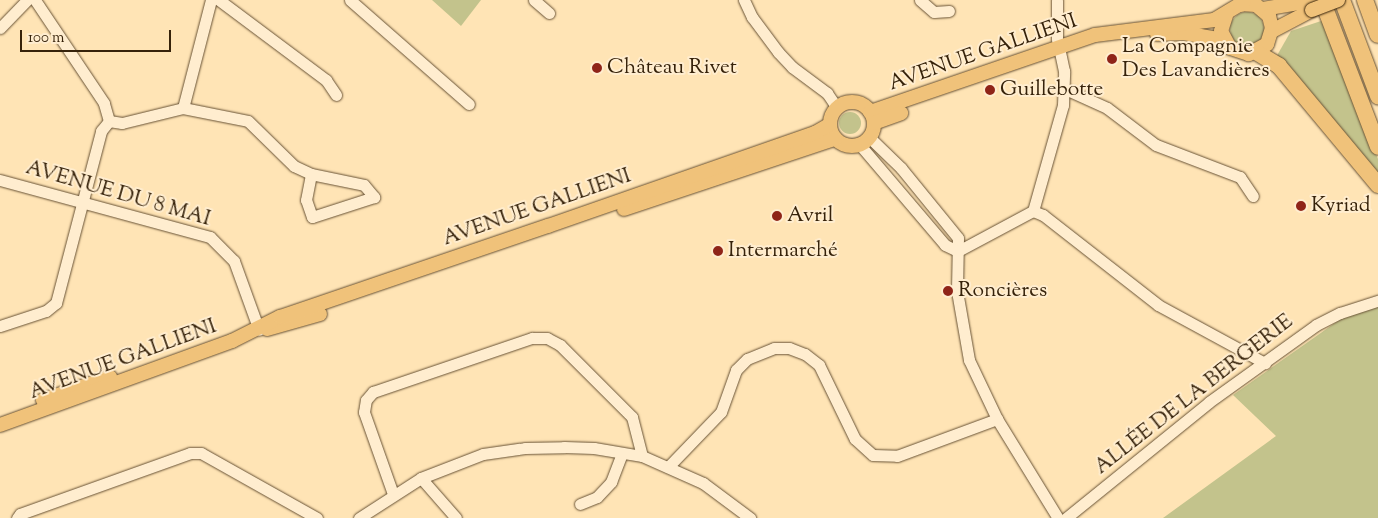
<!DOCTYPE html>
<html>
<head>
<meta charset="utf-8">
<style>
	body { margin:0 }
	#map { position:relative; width:1378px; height:518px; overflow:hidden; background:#ffe4b5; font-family:"Sorts Mill Goudy",serif }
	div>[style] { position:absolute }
	.green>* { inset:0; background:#c3c38c }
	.round { border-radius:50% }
	.roads { filter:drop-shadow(0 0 1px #685235) drop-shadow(0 0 1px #685235) }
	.minor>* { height:11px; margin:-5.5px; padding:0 5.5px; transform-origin:5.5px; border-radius:5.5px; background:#ffedcf }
	.major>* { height:14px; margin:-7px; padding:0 7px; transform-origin:7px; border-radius:7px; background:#f0c27a }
	.major>.ring { margin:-7px; padding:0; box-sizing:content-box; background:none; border:14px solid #f0c27a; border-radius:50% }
	.highway>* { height:16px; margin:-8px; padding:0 8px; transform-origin:8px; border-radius:8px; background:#f0c27a }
	.bridges { filter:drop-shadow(0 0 1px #36220a) drop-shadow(0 0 1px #36220a) }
	.major-bridge>* { height:14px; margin:-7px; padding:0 7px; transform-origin:7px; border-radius:7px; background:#f0c27a }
	.dots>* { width:14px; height:14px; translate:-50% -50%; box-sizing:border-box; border:2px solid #ffedcf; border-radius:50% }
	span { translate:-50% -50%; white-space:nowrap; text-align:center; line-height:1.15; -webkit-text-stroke:4px #ffedcf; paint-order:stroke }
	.poi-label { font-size:21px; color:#36220a }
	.left { translate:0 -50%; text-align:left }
	.street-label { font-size:21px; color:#36220a }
	.scale { position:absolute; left:20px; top:30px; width:151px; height:22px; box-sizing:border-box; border:2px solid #36220a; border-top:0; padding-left:6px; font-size:15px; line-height:18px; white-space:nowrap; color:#36220a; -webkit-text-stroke:4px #ffedcf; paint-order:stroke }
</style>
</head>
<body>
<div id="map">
	<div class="green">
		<i style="clip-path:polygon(432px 0,481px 0,461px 26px)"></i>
		<i class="round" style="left:1230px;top:12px;width:34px;height:34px"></i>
		<i style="clip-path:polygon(1324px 20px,1378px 159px,1378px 176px,1275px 59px,1291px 31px)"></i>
		<i class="round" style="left:839px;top:112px;width:22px;height:22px"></i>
		<i style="clip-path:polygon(1378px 306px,1378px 518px,1163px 518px,1276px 436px,1233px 395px,1342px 318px)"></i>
	</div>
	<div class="roads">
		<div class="minor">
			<i style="left:219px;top:0;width:134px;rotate:36.8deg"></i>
			<i style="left:326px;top:80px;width:18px;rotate:56deg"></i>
			<i style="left:350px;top:0;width:158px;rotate:41.2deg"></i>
			<i style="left:534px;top:0;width:20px;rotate:41deg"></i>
			<i style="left:744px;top:0;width:19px;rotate:65deg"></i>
			<i style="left:752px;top:17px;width:44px;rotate:53.4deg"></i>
			<i style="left:778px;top:52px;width:21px;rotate:47deg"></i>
			<i style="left:792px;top:67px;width:44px;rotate:36.6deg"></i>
			<i style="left:827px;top:93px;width:18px;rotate:56deg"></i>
			<i style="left:920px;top:0;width:18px;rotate:41deg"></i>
			<i style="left:934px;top:12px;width:15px;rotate:-4deg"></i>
			<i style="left:0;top:28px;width:39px;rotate:-46deg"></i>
			<i style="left:1063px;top:88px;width:48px;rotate:24.4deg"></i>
			<i style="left:1107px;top:108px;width:61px;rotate:37.1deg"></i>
			<i style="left:1156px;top:145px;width:90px;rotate:20.9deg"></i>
			<i style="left:1240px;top:177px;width:23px;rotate:56deg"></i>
			<i style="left:183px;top:108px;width:112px;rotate:-75.5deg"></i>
			<i style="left:109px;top:121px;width:13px;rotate:9deg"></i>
			<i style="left:122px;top:123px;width:63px;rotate:-13.8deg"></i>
			<i style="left:183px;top:108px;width:66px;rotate:11.3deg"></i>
			<i style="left:248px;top:121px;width:64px;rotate:44.4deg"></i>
			<i style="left:294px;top:166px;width:19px;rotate:25deg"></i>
			<i style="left:311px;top:174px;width:54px;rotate:11.7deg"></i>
			<i style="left:364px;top:185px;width:16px;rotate:50deg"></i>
			<i style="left:374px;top:197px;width:65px;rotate:162.1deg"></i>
			<i style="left:312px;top:217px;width:18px;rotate:-109deg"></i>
			<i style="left:306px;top:200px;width:26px;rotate:-79deg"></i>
			<i style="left:869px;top:137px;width:45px;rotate:44.1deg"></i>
			<i style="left:901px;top:168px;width:90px;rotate:50.8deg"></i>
			<i style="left:958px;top:238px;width:53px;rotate:91.1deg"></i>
			<i style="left:957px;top:291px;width:70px;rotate:80.1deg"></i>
			<i style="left:969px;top:360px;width:65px;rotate:64.6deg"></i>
			<i style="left:997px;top:419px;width:116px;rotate:58.4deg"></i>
			<i style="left:860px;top:145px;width:131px;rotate:49.6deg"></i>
			<i style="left:945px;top:245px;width:14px;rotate:25deg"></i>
			<i style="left:0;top:180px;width:218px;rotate:15.2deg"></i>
			<i style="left:210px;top:237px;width:34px;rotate:45deg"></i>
			<i style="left:234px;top:261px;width:73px;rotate:70.1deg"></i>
			<i style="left:1033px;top:211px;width:11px;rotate:22deg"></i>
			<i style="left:1043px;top:215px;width:146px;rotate:38deg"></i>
			<i style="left:1158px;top:305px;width:122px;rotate:28.5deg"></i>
			<i style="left:958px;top:251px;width:85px;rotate:-28.1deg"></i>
			<i style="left:1033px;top:211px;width:110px;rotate:-74.2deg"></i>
			<i style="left:1063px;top:105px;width:34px;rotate:-88deg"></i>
			<i style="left:1064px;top:71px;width:33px;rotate:-102deg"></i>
			<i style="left:1057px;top:39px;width:39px;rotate:-90deg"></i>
			<i style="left:0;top:326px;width:48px;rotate:-18.1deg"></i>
			<i style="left:46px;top:311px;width:13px;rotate:-39deg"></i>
			<i style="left:56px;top:303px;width:178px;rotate:-75.3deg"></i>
			<i style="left:101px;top:131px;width:13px;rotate:-51deg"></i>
			<i style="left:109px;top:121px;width:19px;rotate:-106deg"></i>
			<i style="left:104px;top:103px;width:124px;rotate:-123.8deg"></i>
			<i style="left:668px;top:467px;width:76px;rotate:-46.1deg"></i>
			<i style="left:721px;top:412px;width:45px;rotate:-70.3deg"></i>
			<i style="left:736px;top:370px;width:16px;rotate:-45deg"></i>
			<i style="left:747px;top:359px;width:29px;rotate:-22deg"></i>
			<i style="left:774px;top:348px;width:15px"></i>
			<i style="left:789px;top:348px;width:17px;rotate:21deg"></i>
			<i style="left:805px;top:354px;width:18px;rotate:38deg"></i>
			<i style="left:819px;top:365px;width:82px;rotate:64.1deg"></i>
			<i style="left:855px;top:439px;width:24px;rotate:42deg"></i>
			<i style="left:873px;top:455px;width:24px;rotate:2deg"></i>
			<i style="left:897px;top:456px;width:107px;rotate:-20.3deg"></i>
			<i style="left:421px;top:478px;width:53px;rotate:48.8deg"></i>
			<i style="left:393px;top:494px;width:87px;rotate:-109.5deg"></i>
			<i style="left:364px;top:412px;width:12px;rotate:-81deg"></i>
			<i style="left:366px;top:400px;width:11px;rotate:-49deg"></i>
			<i style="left:373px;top:392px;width:168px;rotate:-18.8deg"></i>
			<i style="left:532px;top:338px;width:15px"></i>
			<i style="left:547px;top:338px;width:15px;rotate:28deg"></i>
			<i style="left:560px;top:345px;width:102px;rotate:45deg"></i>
			<i style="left:632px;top:417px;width:40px;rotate:75.6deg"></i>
			<i style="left:580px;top:504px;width:18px;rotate:-22deg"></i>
			<i style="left:597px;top:497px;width:21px;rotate:-47deg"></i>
			<i style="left:611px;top:482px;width:31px;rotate:-69deg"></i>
			<i style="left:17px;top:518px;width:5px;rotate:-53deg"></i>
			<i style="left:20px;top:514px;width:181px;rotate:-19.7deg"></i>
			<i style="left:190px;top:453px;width:11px"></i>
			<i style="left:201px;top:453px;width:133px;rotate:29.3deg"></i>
			<i style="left:359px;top:518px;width:74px;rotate:-32.8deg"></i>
			<i style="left:421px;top:478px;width:66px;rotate:-21.2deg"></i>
			<i style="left:483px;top:454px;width:42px;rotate:-8.1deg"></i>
			<i style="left:525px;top:448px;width:39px;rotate:-1deg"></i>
			<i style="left:564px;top:447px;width:30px;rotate:2deg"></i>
			<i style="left:594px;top:448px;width:49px;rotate:9.5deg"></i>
			<i style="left:642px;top:456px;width:67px;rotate:23.9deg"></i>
			<i style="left:703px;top:483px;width:59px;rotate:36.7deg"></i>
			<i style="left:1066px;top:518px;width:184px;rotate:-39deg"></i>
			<i style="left:1209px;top:402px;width:132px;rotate:-35.7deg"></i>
			<i style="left:1316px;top:325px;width:27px;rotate:-27deg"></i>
			<i style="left:1340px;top:313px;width:40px;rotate:-18deg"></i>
		</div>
		<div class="major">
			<i style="left:1263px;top:9px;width:55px;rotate:-9.5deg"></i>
			<i style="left:1272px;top:31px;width:45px;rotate:-27.7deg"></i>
			<i style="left:1157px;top:34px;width:27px;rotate:-2deg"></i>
			<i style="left:1184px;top:33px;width:41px;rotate:9.9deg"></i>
			<i class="ring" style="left:830px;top:102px;width:30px;height:30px"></i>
			<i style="left:870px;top:112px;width:238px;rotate:-18.9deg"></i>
			<i style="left:1095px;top:35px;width:120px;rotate:-7.2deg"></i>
			<i style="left:1214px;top:20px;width:31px;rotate:-31deg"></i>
			<i style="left:1241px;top:4px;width:15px;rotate:4deg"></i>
			<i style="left:1256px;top:5px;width:17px;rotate:40deg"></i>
			<i style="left:1269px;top:16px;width:12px;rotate:76deg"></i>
			<i style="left:1272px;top:28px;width:17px;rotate:107deg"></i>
			<i style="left:1267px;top:44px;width:21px;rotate:151deg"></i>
			<i style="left:1249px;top:54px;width:20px;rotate:-162deg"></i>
			<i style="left:1230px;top:48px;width:19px;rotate:-118deg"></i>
			<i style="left:1221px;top:31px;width:19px;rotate:-72deg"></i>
			<i style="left:874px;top:123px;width:29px;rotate:-20deg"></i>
			<i style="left:624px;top:209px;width:222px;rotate:-18.4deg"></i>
			<i style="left:267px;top:329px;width:55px;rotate:-15.8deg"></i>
			<i style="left:43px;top:400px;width:71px;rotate:-18.9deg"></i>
			<i style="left:0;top:425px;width:247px;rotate:-19.9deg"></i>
			<i style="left:232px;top:341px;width:54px;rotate:-26.6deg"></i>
			<i style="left:280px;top:317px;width:283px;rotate:-18.8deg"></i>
			<i style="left:548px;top:226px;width:283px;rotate:-19.2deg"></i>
			<i style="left:815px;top:133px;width:16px;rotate:-30deg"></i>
		</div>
		<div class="highway">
			<i style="left:1322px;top:0;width:157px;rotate:69.1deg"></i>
			<i style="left:1342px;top:0;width:103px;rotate:69.4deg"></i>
			<i style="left:1365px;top:0;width:37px;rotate:70deg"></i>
			<i style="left:1241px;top:4px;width:4px;rotate:-63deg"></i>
			<i style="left:1256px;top:52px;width:27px;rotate:31deg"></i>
			<i style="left:1279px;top:66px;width:155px;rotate:50.2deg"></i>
		</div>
	</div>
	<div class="bridges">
		<div class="major-bridge">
			<i style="left:1312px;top:10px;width:28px;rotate:-21deg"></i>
		</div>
	</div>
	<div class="dots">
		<i style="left:1112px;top:59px;background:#8f2418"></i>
		<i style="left:597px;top:68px;background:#8f2418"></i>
		<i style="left:990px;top:90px;background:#8f2418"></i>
		<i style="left:1301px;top:206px;background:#8f2418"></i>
		<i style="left:777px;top:216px;background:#8f2418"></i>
		<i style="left:718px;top:251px;background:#8f2418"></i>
		<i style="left:948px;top:291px;background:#8f2418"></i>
	</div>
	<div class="poi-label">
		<span class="left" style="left:1122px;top:59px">La Compagnie<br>Des Lavandières</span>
		<span class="left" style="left:607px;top:68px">Château Rivet</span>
		<span class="left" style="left:1000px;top:90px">Guillebotte</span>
		<span class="left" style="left:1311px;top:206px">Kyriad</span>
		<span class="left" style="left:787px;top:216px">Avril</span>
		<span class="left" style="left:728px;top:251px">Intermarché</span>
		<span class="left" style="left:958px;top:291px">Roncières</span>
	</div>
	<div class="street-label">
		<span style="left:983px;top:53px;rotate:-19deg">AVENUE GALLIENI</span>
		<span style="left:118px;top:194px;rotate:16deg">AVENUE DU 8 MAI</span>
		<span style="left:537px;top:208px;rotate:-19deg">AVENUE GALLIENI</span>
		<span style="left:123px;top:360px;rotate:-20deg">AVENUE GALLIENI</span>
		<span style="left:1194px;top:395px;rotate:-38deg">ALLÉE DE LA BERGERIE</span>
	</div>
	<div class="scale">100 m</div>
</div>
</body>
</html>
